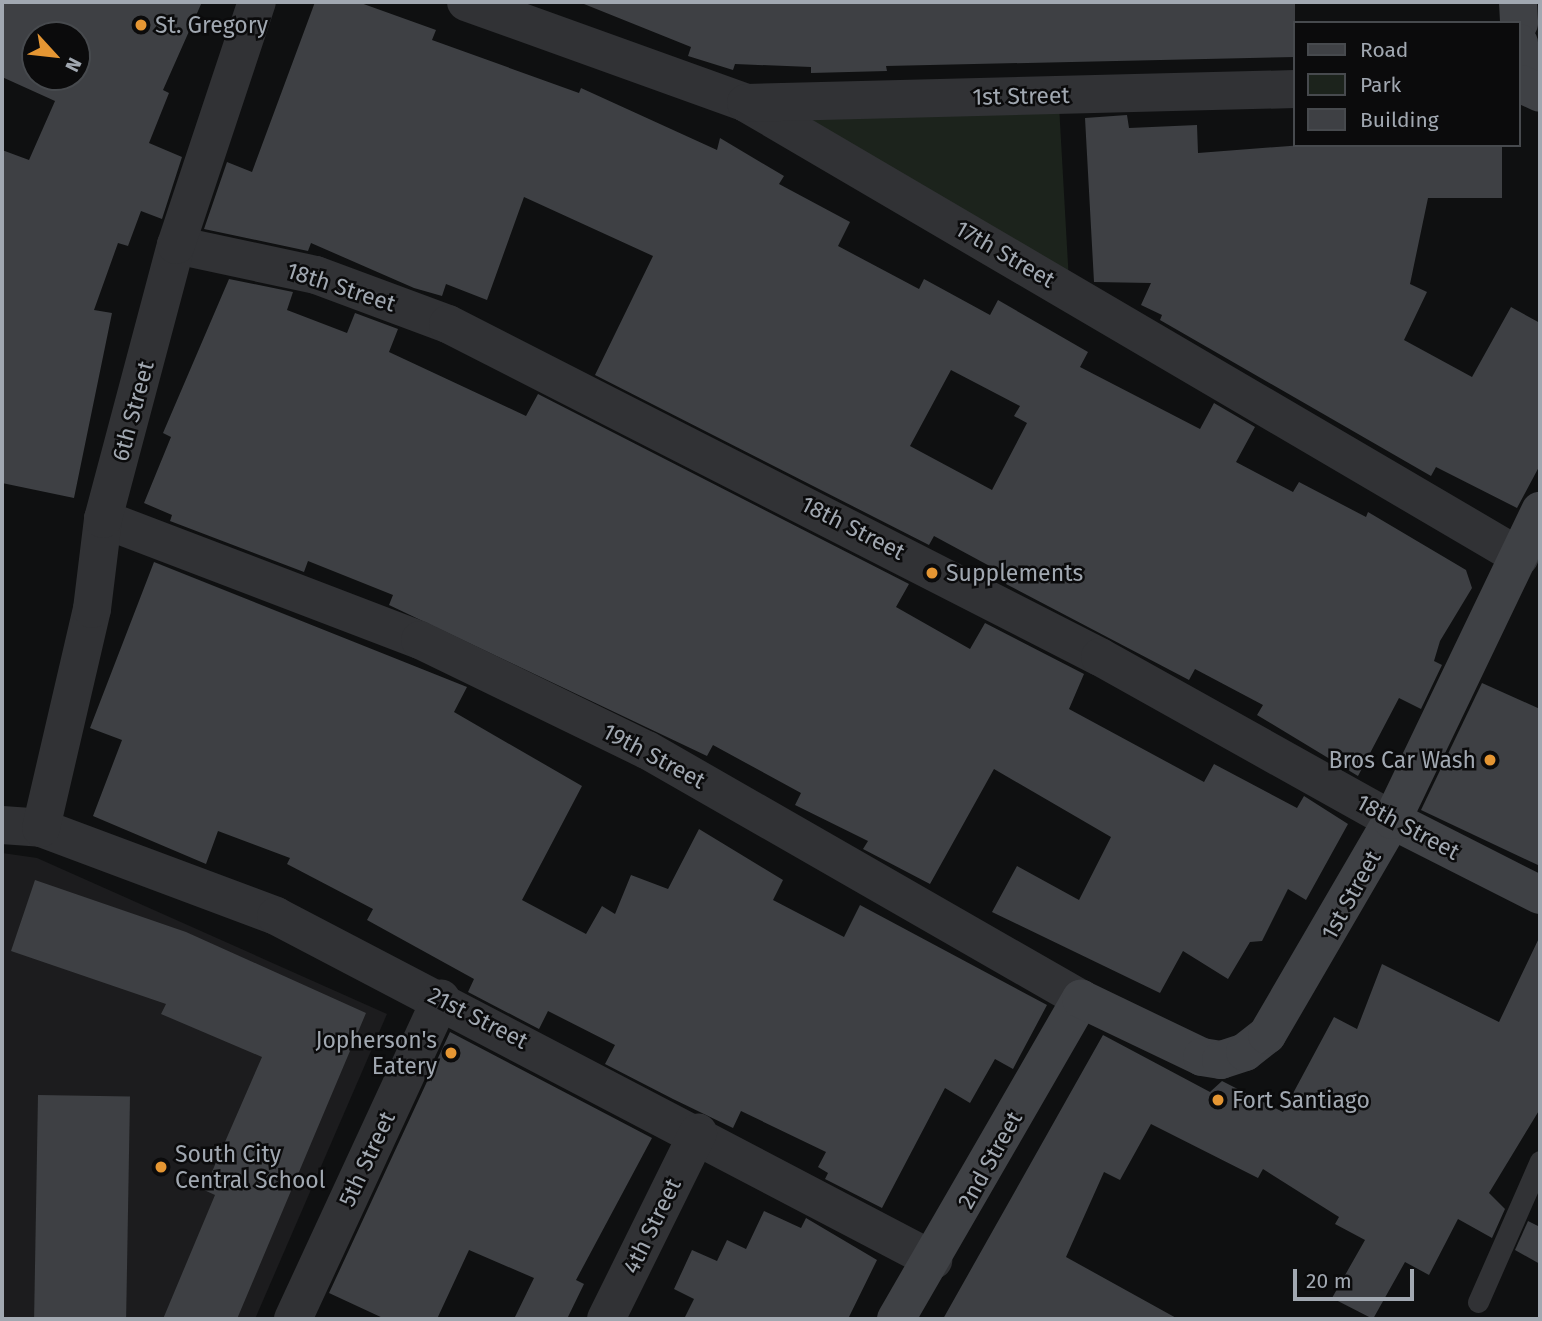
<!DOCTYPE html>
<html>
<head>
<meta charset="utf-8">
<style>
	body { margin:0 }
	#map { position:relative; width:1542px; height:1321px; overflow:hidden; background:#0f1011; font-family:"Fira Sans",sans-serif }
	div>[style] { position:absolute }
	.built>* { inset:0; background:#1c1c1e }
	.green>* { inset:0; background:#1c231c }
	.building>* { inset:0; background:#3e4044; transform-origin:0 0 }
	.lane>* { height:21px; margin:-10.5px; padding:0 10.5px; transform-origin:10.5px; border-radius:10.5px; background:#313235 }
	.street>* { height:38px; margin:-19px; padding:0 19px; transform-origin:19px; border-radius:19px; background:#313235 }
	.secondary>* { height:38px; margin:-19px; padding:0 19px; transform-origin:19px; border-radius:19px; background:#3f4145 }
	.dots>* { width:19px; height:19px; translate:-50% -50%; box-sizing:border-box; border:4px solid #0b0b0c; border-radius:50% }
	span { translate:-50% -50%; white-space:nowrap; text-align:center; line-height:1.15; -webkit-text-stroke:5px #0b0b0c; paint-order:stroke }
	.poi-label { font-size:23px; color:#a1a8b1 }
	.left { translate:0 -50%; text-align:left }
	.right { translate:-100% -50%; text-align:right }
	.street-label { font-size:23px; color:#a1a8b1 }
	.frame { position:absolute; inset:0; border:4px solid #a1a8b1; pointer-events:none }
	.legend { position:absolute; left:1293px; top:21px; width:228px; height:126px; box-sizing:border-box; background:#0b0b0c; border:2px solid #474a4e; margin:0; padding:9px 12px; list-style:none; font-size:21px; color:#a1a8b1 }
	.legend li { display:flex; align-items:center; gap:14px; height:35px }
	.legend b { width:35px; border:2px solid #474a4e }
	.north { position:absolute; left:21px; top:21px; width:70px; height:70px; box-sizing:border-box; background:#0b0b0c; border:2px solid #474a4e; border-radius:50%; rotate:117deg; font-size:19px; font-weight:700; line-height:28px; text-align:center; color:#a1a8b1 }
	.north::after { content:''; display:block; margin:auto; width:24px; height:32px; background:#e59633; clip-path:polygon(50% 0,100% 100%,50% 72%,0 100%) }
	.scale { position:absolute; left:1293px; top:1269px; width:121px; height:32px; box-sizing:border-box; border:4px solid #a1a8b1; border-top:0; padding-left:9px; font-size:21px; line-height:24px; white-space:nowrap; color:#a1a8b1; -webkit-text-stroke:5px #0b0b0c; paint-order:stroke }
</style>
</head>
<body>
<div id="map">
	<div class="built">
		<i style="clip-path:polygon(2px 853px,37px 858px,387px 1014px,255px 1319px,2px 1319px)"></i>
	</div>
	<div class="green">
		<i style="clip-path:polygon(1059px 105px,1069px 282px,804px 116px)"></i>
	</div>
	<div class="building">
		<i style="clip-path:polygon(evenodd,2px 2px,202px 2px,163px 90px,169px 93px,149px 143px,182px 157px,162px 219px,141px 211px,128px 246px,118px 243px,94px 310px,112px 313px,74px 498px,2px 483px,2px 150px,29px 160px,55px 101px,2px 77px,2px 2px,35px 35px,77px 35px,77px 77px,35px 77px,35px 35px)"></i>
		<i style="clip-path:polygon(evenodd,315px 2px,358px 2px,436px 30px,432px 40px,579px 93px,581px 88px,717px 150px,720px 138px,784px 176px,779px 184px,850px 222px,838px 246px,919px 289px,924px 279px,990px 315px,998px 300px,1088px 352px,1080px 367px,1200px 429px,1214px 403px,1255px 427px,1236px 462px,1293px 492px,1299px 482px,1366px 517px,1368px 512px,1466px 570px,1472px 588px,1440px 641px,1434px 661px,1442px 665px,1421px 709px,1399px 698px,1358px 776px,1257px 715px,1263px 705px,1195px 669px,1189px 680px,1006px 584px,1010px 577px,934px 536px,929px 545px,595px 375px,653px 256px,524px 197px,487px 300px,446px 284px,442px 296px,414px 288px,311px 243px,308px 251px,204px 229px,227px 162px,252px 172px,315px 2px,951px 370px,1020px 406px,1014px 416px,1027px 423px,992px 490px,910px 446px,951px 370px)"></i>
		<i style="clip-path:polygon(579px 2px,1295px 2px,1295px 57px,886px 66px,887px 71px,811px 73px,811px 67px,735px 64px,733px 70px,688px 56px,691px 47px)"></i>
		<i style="clip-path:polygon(1127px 115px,1129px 128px,1197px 125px,1198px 153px,1303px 145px,1502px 145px,1502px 198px,1428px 198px,1410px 284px,1427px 292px,1404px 340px,1472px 377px,1511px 307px,1540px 323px,1540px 465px,1517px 508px,1436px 467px,1431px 476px,1160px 320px,1162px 315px,1141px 305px,1151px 283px,1094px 282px,1085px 118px)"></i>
		<i style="clip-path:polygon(229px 279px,293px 292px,287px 310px,347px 333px,355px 313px,398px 329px,389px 352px,526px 416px,538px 394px,909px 584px,896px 607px,970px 649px,985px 623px,1084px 674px,1069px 709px,1204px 782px,1214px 764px,1297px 808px,1304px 796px,1348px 824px,1306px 900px,1288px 889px,1262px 941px,1250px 942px,1228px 979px,1183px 951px,1160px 993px,992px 912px,1017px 866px,1079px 900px,1111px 837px,994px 769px,930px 884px,863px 849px,868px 841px,795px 805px,801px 793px,713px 745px,707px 756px,389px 605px,393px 595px,308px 561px,304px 572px,170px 521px,172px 515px,144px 503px,171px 437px,163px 433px)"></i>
		<i style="clip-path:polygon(154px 562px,467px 687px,454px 712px,582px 786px,522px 900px,586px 934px,602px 906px,615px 914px,631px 875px,668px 889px,699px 829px,783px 880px,773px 900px,844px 937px,860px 905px,1047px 1005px,1013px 1069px,995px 1059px,970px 1103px,945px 1088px,882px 1208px,825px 1179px,828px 1173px,818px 1167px,826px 1152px,741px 1111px,733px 1128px,673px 1099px,605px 1064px,615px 1045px,548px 1011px,539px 1029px,468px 992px,474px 979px,367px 920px,373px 909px,287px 864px,290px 858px,218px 831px,206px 864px,93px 816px,122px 740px,90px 728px)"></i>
		<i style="clip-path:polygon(1482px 683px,1540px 709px,1540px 866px,1421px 810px)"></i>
		<i style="clip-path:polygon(35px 880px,186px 932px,366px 1013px,237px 1319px,163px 1319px,215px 1195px,204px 1190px,262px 1057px,161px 1014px,166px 1004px,11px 951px)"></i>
		<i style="clip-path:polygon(1540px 936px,1540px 1109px,1489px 1193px,1505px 1209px,1492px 1238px,1458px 1219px,1429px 1275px,1405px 1262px,1373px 1319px,1332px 1298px,1365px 1240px,1335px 1224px,1339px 1217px,1263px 1169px,1258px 1178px,1151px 1124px,1120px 1180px,1104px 1172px,1066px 1257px,1178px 1319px,943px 1319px,1103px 1035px,1210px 1092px,1222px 1081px,1283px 1112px,1334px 1017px,1357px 1029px,1382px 964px,1499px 1022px)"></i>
		<i style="clip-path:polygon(450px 1032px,652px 1138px,576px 1280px,584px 1284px,567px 1319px,514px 1319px,534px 1278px,469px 1250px,437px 1319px,385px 1319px,329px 1293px)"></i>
		<i style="left:38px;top:1095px;width:92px;height:224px;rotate:1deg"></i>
		<i style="clip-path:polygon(764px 1211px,801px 1228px,806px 1218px,877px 1260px,848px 1319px,684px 1319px,694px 1299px,674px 1289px,692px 1250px,717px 1261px,727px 1240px,746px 1249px)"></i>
		<i style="clip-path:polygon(1528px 1221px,1540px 1227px,1540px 1264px,1515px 1250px)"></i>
	</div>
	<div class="lane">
		<i style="left:1478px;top:1302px;width:154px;rotate:-66.3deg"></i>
	</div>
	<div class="street">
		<i style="left:466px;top:2px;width:298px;rotate:19.8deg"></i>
		<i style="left:746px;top:103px;width:897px;rotate:30.39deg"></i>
		<i style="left:746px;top:103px;width:549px;rotate:-1.46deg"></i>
		<i style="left:176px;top:245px;width:143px;rotate:12.1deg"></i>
		<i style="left:316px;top:275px;width:141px;rotate:20.4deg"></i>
		<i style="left:448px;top:324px;width:732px;rotate:27.06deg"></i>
		<i style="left:1100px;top:657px;width:334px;rotate:29.2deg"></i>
		<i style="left:103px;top:519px;width:339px;rotate:20.9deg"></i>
		<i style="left:420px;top:640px;width:252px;rotate:25.9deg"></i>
		<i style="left:647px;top:750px;width:500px;rotate:29.84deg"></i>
		<i style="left:2px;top:825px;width:39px;rotate:4deg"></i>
		<i style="left:41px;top:828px;width:251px;rotate:20.5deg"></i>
		<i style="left:276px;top:916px;width:742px;rotate:27.64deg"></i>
		<i style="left:41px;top:828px;width:225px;rotate:-76.9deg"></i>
		<i style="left:92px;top:609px;width:91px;rotate:-83deg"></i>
		<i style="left:103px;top:519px;width:284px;rotate:-75.1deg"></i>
		<i style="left:176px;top:245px;width:256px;rotate:-71.6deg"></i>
		<i style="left:293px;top:1319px;width:353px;rotate:-65.2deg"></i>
		<i style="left:606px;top:1319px;width:208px;rotate:-63.7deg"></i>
	</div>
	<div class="secondary">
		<i style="left:1518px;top:2px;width:21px;rotate:87deg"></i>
		<i style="left:1519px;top:43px;width:41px;rotate:87.2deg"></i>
		<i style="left:1521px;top:84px;width:21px;rotate:25deg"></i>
		<i style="left:1392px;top:820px;width:166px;rotate:26.9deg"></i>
		<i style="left:896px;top:1319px;width:370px;rotate:-60deg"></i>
		<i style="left:1081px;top:999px;width:134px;rotate:25.6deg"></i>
		<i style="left:1202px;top:1057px;width:19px;rotate:9deg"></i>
		<i style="left:1221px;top:1060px;width:25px;rotate:-18deg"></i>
		<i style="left:1245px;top:1052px;width:28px;rotate:-38deg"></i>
		<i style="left:1267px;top:1035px;width:249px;rotate:-59.8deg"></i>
		<i style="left:1392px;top:820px;width:343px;rotate:-64.4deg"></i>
	</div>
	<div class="dots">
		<i style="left:141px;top:25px;background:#e59633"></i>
		<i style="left:932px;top:573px;background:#e59633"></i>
		<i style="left:1490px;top:760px;background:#e59633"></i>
		<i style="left:451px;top:1053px;background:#e59633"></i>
		<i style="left:1218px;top:1100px;background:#e59633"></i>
		<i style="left:161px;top:1167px;background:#e59633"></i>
	</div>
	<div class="poi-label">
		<span class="left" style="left:155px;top:25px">St. Gregory</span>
		<span class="left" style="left:946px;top:573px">Supplements</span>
		<span class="right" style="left:1476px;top:760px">Bros Car Wash</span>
		<span class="right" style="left:437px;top:1053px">Jopherson's<br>Eatery</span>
		<span class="left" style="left:1232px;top:1100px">Fort Santiago</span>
		<span class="left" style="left:175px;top:1167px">South City<br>Central School</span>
	</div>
	<div class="street-label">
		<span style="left:1021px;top:96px;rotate:-1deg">1st Street</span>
		<span style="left:1005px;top:254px;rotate:30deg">17th Street</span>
		<span style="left:341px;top:287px;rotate:18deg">18th Street</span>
		<span style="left:133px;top:411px;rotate:-75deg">6th Street</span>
		<span style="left:853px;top:528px;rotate:27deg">18th Street</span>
		<span style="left:654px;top:756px;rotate:28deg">19th Street</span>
		<span style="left:1408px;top:827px;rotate:28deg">18th Street</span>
		<span style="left:1351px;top:895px;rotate:-61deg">1st Street</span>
		<span style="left:478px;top:1018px;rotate:27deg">21st Street</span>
		<span style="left:367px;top:1159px;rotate:-65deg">5th Street</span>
		<span style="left:990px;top:1160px;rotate:-61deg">2nd Street</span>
		<span style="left:652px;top:1226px;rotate:-64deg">4th Street</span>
	</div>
	<div class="frame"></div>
	<ul class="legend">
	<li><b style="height:9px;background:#3f4145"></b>Road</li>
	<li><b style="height:19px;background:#1c231c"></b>Park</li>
	<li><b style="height:19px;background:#3e4044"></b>Building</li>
	</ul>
	<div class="north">N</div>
	<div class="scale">20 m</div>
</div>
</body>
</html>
